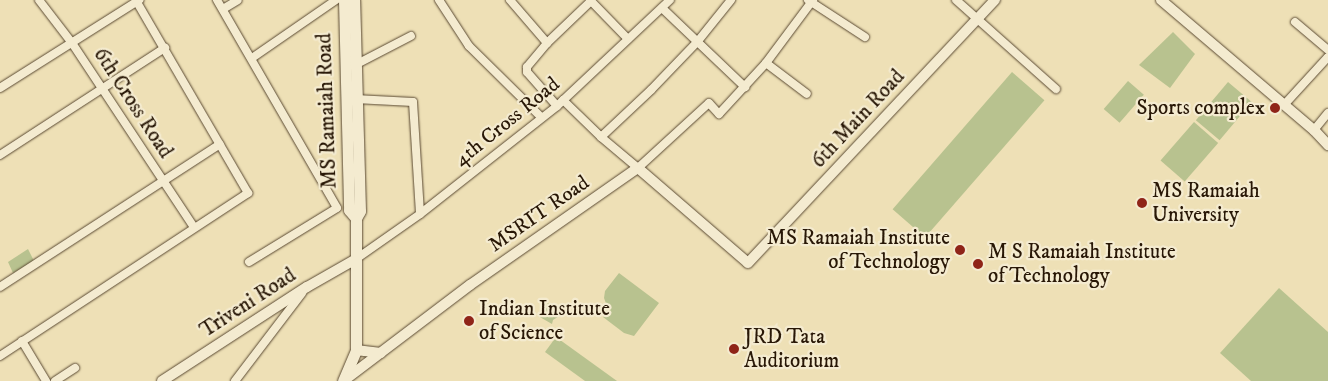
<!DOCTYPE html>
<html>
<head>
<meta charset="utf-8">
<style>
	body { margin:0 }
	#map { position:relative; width:1328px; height:381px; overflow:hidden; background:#eee0b6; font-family:"IM FELL DW Pica",serif }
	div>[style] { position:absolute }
	.green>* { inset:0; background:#b8c28f; transform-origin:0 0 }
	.roads { filter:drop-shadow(0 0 1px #5a4932) drop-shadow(0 0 1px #5a4932) }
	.minor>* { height:8px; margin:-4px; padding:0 4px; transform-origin:4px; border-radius:4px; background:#f4ebd0 }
	.tertiary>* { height:10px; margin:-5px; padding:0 5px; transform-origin:5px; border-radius:5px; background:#f4ebd0 }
	.secondary>* { height:11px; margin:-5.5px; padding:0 5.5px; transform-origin:5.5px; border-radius:5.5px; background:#f4ebd0 }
	.dots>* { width:14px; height:14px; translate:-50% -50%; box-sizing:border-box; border:2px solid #f4ebd0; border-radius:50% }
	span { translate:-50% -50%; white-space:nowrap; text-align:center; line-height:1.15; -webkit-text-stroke:4.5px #f4ebd0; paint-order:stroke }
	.street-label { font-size:21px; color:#281706 }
	.poi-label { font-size:21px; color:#281706 }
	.right { translate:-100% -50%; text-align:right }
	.left { translate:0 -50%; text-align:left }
</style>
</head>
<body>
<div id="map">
	<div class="green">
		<i style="clip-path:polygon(1173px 32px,1195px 54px,1170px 88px,1139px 65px)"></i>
		<i style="left:1012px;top:72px;width:43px;height:182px;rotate:41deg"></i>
		<i style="left:1128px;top:81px;width:21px;height:37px;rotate:41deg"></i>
		<i style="left:1228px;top:82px;width:31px;height:50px;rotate:40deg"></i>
		<i style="left:1194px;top:122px;width:32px;height:51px;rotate:41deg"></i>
		<i style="clip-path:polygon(28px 249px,34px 261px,13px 273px,8px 262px)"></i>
		<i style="clip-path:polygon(619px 273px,659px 303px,634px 336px,624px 333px,603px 317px,608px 309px,604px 298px,605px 291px)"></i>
		<i style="clip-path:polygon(1279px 288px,1328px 332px,1328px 381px,1251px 381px,1220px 353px)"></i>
		<i style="clip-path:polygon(548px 303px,564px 306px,564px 313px,553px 320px,552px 324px,538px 316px)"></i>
		<i style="clip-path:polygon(556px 337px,617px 381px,585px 381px,545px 352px)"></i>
	</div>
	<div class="roads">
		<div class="minor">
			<i style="left:39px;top:0;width:54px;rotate:52.5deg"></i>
			<i style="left:72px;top:43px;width:221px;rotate:56.5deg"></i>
			<i style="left:217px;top:0;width:240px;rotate:60deg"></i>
			<i style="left:439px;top:0;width:55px;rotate:56.9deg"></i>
			<i style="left:469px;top:46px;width:101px;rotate:44.6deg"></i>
			<i style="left:510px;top:0;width:57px;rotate:49.3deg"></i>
			<i style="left:808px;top:0;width:68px;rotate:33deg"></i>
			<i style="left:956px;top:0;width:134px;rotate:41.7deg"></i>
			<i style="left:662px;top:8px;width:115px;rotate:43.6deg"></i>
			<i style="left:223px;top:9px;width:17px;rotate:-31deg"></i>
			<i style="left:1295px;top:22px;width:43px;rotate:40.3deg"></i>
			<i style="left:252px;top:58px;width:102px;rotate:-34.6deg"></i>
			<i style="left:766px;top:63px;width:51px;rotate:37.1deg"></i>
			<i style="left:355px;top:65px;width:63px;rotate:-27.4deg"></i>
			<i style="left:0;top:88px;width:165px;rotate:-32.3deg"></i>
			<i style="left:355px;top:99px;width:58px;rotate:3deg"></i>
			<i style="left:413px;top:102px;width:112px;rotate:86.4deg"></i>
			<i style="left:563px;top:100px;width:53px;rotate:44.2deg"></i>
			<i style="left:601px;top:137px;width:48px;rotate:40deg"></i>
			<i style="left:638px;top:168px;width:96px;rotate:-42.5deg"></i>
			<i style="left:709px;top:103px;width:15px;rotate:48deg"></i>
			<i style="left:719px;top:114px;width:69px;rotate:-47.3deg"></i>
			<i style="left:766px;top:63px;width:79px;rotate:-53.3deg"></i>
			<i style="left:1284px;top:105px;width:65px;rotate:-47.5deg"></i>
			<i style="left:557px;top:106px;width:45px;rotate:-131.4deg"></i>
			<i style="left:527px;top:72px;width:5px;rotate:-90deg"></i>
			<i style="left:527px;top:67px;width:31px;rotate:-50deg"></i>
			<i style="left:547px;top:43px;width:61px;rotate:-43.7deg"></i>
			<i style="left:591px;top:1px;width:53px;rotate:45.8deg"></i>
			<i style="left:1314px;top:130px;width:22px;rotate:-51deg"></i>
			<i style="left:601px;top:137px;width:69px;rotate:-43.2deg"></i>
			<i style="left:651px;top:90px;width:68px;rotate:-46.2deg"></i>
			<i style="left:698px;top:41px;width:53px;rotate:-51.2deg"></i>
			<i style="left:0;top:155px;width:197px;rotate:-33deg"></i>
			<i style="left:356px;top:259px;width:78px;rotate:-35.1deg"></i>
			<i style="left:420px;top:214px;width:174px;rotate:-38.2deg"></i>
			<i style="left:557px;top:106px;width:155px;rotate:-43.2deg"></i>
			<i style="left:249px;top:262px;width:103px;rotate:-31.5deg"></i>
			<i style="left:0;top:287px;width:262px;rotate:-33deg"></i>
			<i style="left:22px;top:341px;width:47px;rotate:59deg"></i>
			<i style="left:0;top:356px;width:297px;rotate:-33.3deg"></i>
			<i style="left:248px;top:193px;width:221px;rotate:-120.2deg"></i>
			<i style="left:55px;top:381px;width:24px;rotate:-33deg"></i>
			<i style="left:235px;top:381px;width:111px;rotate:-52.7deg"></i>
		</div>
		<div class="tertiary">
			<i style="left:1161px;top:0;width:201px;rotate:40.4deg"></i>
			<i style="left:1314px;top:130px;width:21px;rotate:47deg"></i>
			<i style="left:356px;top:350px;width:25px;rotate:7deg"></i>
			<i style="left:346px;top:379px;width:156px;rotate:-37.2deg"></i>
			<i style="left:470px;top:285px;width:205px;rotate:-34.9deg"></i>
			<i style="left:638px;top:168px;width:145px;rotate:40.8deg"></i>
			<i style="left:748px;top:263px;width:361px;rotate:-46.8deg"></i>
			<i style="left:162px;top:381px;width:173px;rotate:-33deg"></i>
			<i style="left:307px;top:287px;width:56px;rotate:-29.7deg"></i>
		</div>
		<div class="secondary">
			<i style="left:344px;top:0;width:210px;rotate:88.6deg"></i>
			<i style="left:349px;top:210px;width:11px;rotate:49deg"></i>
			<i style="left:343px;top:381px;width:34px;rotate:-67deg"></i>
			<i style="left:356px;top:350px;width:132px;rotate:-90deg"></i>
			<i style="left:356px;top:218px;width:8px;rotate:-60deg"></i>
			<i style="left:360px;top:211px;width:211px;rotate:-91.6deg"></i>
		</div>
	</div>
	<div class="dots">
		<i style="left:1275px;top:108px;background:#8f2418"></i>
		<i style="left:1142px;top:203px;background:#8f2418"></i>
		<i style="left:960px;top:250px;background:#8f2418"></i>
		<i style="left:978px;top:264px;background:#8f2418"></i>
		<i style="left:469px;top:321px;background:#8f2418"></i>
		<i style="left:734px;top:349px;background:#8f2418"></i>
	</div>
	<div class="street-label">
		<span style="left:133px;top:103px;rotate:57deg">6th Cross Road</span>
		<span style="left:327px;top:111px;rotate:-92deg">MS Ramaiah Road</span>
		<span style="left:858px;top:119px;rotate:-47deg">6th Main Road</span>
		<span style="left:507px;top:122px;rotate:-39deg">4th Cross Road</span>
		<span style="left:539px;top:214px;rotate:-35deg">MSRIT Road</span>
		<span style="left:248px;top:303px;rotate:-33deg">Triveni Road</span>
	</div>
	<div class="poi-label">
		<span class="right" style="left:1265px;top:108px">Sports complex</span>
		<span class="left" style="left:1152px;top:203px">MS Ramaiah<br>University</span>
		<span class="right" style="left:950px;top:250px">MS Ramaiah Institute<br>of Technology</span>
		<span class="left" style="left:988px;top:264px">M S Ramaiah Institute<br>of Technology</span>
		<span class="left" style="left:479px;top:321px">Indian Institute<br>of Science</span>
		<span class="left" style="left:744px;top:349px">JRD Tata<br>Auditorium</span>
	</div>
</div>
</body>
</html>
